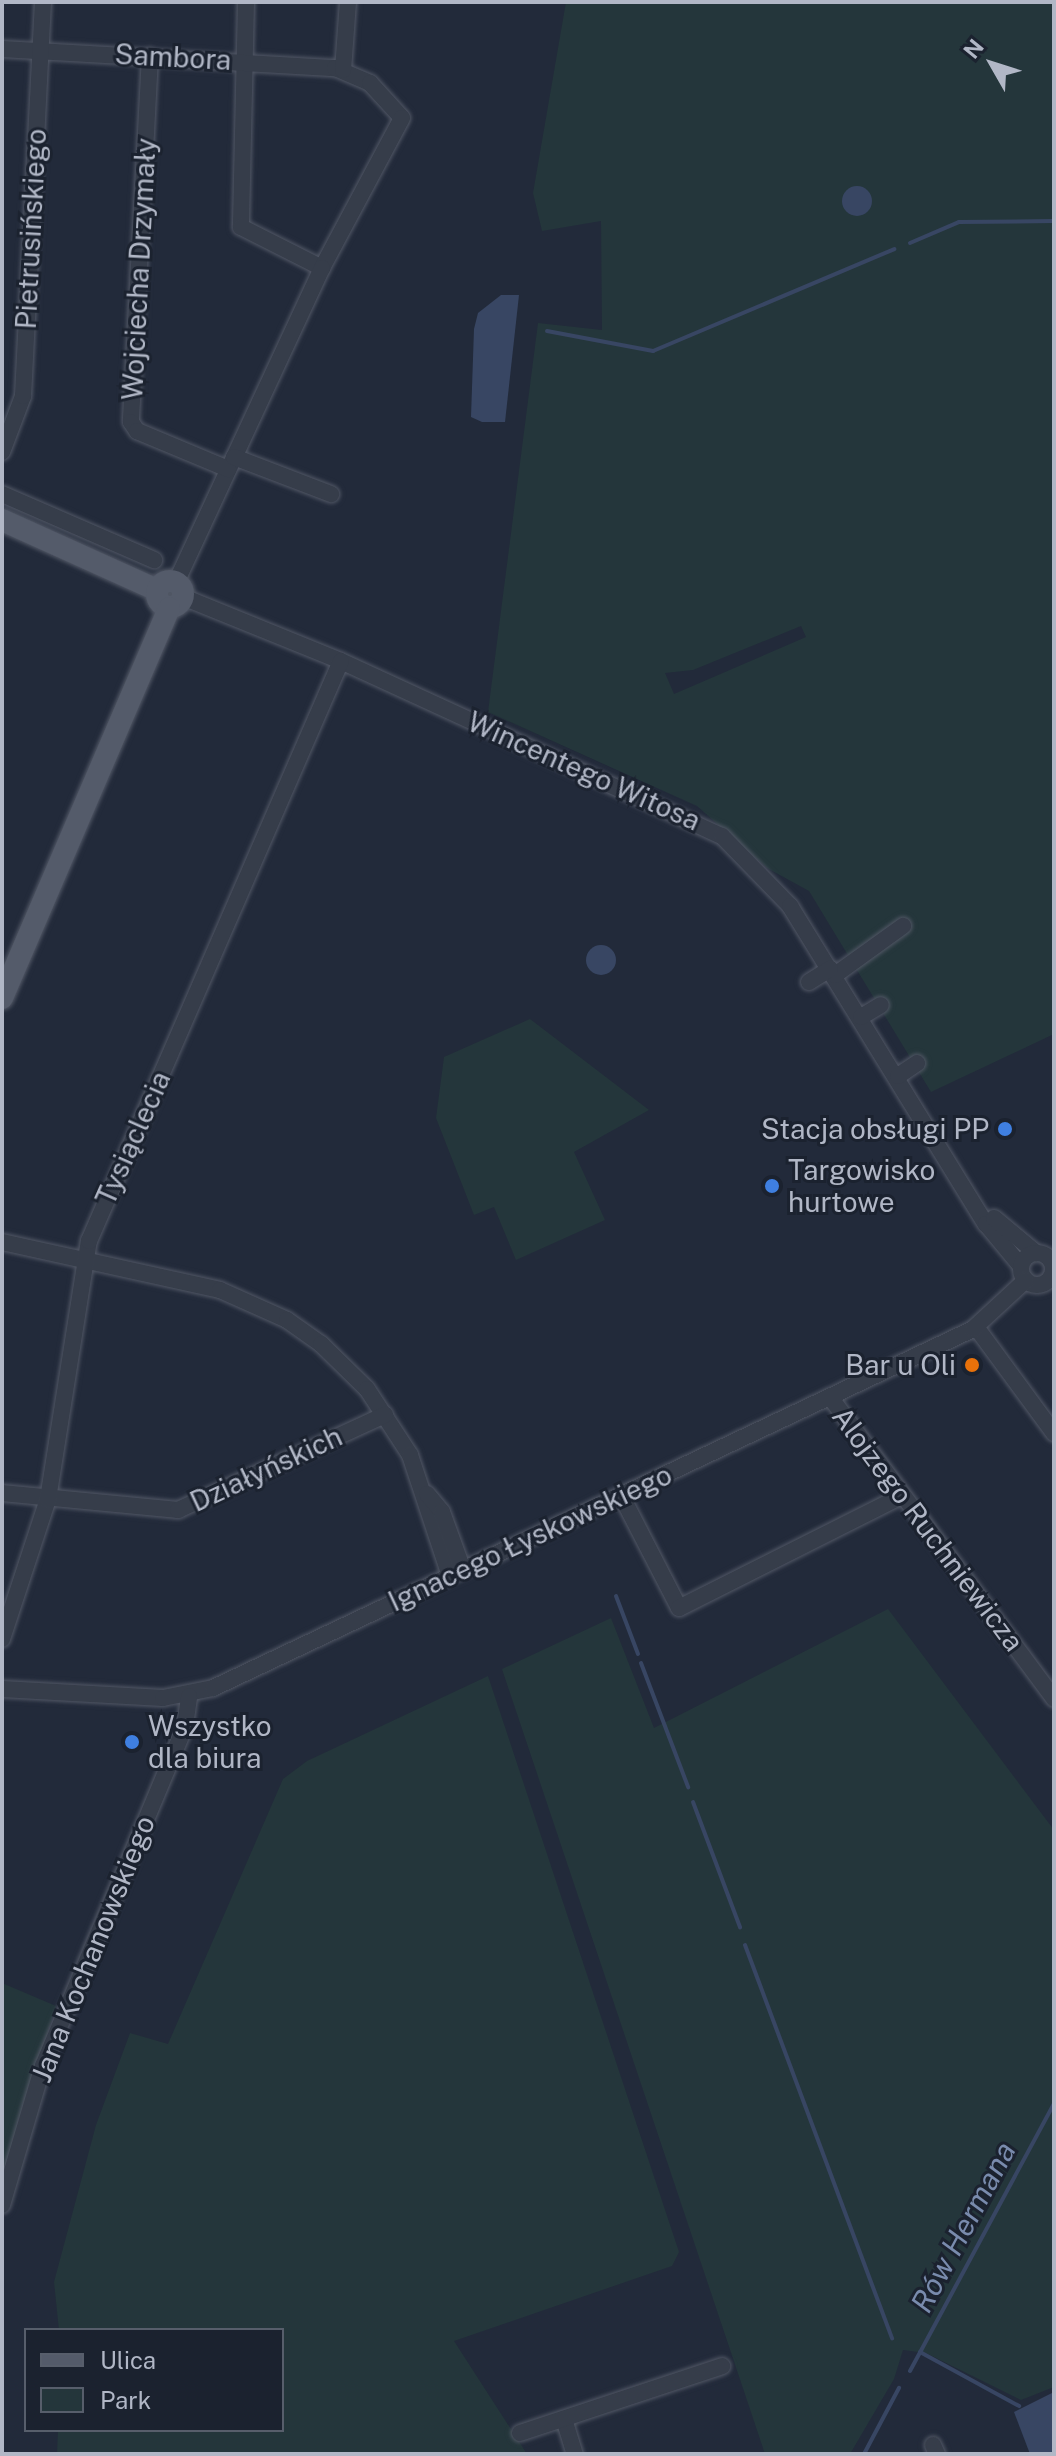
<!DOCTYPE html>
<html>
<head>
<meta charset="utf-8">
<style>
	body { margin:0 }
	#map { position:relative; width:1056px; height:2456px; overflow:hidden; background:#222a3a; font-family:"Public Sans",sans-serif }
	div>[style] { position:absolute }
	.green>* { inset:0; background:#24363b }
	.water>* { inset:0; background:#384663 }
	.round { border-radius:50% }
	.stream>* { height:4px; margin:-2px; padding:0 2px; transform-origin:2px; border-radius:2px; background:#384663 }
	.roads { filter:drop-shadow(0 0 2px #515765) drop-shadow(0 0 2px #515765) }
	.minor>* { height:16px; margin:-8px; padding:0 8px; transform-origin:8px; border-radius:8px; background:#363d4a }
	.minor>.ring { margin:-8px; padding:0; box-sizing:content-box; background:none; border:16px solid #363d4a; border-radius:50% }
	.major>* { height:22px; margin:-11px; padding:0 11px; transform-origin:11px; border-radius:11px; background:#545b6a }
	.major>.ring { margin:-11px; padding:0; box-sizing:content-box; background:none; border:22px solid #545b6a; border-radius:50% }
	.dots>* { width:22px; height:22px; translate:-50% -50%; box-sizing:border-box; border:4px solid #1b222f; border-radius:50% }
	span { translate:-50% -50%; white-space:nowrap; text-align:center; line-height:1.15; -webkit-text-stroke:6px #1b222f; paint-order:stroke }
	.street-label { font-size:28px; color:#b1b7c6 }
	.poi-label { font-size:28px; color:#b1b7c6 }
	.right { translate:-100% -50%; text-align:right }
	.left { translate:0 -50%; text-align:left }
	.water-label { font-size:30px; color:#798bad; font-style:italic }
	.frame { position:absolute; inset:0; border:4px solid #b1b7c6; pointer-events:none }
	.legend { position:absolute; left:24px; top:2328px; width:260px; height:104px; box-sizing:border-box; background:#1b222f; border:2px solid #575e6b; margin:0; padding:10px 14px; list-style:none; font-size:24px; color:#b1b7c6 }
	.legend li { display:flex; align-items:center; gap:16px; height:40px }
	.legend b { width:40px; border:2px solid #575e6b }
	.north { position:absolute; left:952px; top:24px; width:80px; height:80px; -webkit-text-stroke:6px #1b222f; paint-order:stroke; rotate:309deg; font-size:22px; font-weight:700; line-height:32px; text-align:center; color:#b1b7c6 }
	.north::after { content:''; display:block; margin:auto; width:28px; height:36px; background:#b1b7c6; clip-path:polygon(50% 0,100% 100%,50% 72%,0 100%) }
</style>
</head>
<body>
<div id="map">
	<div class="green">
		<i style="clip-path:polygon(evenodd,566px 2px,1054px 2px,1054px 1034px,931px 1092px,809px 891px,767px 868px,697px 806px,488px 712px,538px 323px,602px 330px,601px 221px,542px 231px,533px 193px,566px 2px,801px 626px,806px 637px,674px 694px,665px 673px,693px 670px,801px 626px)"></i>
		<i style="clip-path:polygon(530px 1019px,649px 1110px,574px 1152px,605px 1220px,516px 1260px,494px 1207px,474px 1215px,436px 1118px,444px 1057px)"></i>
		<i style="clip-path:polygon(888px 1609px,1054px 1830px,1054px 2387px,1021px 2400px,926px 2353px,903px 2350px,894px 2379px,850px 2454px,765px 2454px,502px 1669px,611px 1618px,654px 1728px)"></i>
		<i style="clip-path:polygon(488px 1676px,679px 2252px,672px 2266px,454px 2341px,527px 2454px,57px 2454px,58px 2430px,282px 2430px,282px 2330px,59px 2330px,54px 2282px,96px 2125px,130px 2033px,168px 2044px,283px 1779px,307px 1761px)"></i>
		<i style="clip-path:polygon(2px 1983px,56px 2006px,2px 2180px)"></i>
	</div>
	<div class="water">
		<i class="round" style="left:842px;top:186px;width:30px;height:30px"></i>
		<i style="clip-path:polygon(501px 295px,519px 295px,505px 422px,482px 422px,471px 417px,474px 329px,478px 313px)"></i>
		<i class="round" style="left:586px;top:945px;width:30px;height:30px"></i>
		<i style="clip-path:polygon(1054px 2392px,1054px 2454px,1030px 2454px,1014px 2412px)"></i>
	</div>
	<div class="stream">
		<i style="left:910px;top:243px;width:53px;rotate:-23.2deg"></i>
		<i style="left:959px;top:222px;width:95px;rotate:-0.6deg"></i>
		<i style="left:547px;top:331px;width:108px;rotate:10.7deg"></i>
		<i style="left:653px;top:351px;width:262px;rotate:-22.9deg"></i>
		<i style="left:616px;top:1596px;width:62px;rotate:69.2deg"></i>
		<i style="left:641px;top:1663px;width:133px;rotate:69.2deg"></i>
		<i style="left:693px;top:1802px;width:134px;rotate:69.4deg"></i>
		<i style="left:745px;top:1945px;width:420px;rotate:69.5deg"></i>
		<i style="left:920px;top:2352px;width:113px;rotate:28.6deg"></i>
		<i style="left:910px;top:2371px;width:303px;rotate:-61.7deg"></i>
		<i style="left:864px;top:2454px;width:75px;rotate:-62.1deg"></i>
	</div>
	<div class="roads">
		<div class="minor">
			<i style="left:246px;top:2px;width:225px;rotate:91.3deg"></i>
			<i style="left:241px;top:227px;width:91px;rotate:26.8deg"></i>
			<i style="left:2px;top:49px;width:334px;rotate:3.3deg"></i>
			<i style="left:335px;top:68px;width:38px;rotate:23deg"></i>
			<i style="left:370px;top:83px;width:47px;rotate:47.6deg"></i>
			<i style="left:402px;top:118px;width:170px;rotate:118.1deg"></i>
			<i style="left:322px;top:268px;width:346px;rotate:114.9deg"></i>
			<i style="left:150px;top:56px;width:366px;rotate:93deg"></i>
			<i style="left:131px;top:422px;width:11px;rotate:56deg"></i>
			<i style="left:137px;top:431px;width:99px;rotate:22.7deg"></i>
			<i style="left:343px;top:70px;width:68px;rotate:-85.8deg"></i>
			<i style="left:2px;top:452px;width:60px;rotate:-69.4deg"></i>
			<i style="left:23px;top:396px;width:395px;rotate:-87.1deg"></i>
			<i style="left:234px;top:457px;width:104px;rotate:20.9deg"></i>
			<i style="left:2px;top:494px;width:166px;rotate:23.5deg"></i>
			<i style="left:183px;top:597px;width:170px;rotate:22.1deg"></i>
			<i style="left:341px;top:661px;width:419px;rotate:24.7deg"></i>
			<i style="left:722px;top:836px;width:98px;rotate:45.8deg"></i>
			<i style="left:790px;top:906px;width:374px;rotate:58.4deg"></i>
			<i style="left:986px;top:1224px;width:55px;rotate:50.2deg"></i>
			<i style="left:835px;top:975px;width:84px;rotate:-35.8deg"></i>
			<i style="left:809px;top:982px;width:25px;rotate:-32deg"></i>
			<i style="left:861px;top:1017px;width:23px;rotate:-31deg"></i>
			<i style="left:898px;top:1076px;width:23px;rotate:-34deg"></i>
			<i style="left:994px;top:1218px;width:55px;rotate:39.8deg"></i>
			<i style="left:2px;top:1242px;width:223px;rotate:12.4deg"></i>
			<i style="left:220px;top:1290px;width:73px;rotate:24.1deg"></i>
			<i style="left:287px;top:1320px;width:42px;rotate:35.2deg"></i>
			<i style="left:321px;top:1344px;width:64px;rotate:44.4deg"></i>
			<i style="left:367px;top:1389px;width:79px;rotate:56.9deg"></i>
			<i style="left:410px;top:1455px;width:127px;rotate:71.7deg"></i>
			<i class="ring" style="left:1021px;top:1253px;width:16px;height:16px"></i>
			<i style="left:976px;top:1327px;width:132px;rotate:53.7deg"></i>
			<i style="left:830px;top:1397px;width:376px;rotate:53.4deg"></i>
			<i style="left:2px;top:1493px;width:177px;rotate:5.5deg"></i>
			<i style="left:178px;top:1510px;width:228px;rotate:-24.7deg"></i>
			<i style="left:427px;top:1494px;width:23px;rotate:50deg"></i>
			<i style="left:442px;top:1512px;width:62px;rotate:70.1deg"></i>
			<i style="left:621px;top:1495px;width:127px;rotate:62.8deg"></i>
			<i style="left:679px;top:1608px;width:250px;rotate:-26.7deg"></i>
			<i style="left:2px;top:1639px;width:147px;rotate:-71.8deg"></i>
			<i style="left:48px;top:1499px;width:261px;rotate:-81deg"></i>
			<i style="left:89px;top:1241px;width:632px;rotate:-66.52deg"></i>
			<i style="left:2px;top:1689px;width:161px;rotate:3.2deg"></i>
			<i style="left:163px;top:1698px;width:51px;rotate:-11.3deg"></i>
			<i style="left:213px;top:1688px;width:841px;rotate:-25.28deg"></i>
			<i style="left:973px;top:1329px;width:72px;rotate:-42.8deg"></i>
			<i style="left:2px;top:2205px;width:145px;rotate:-73.6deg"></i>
			<i style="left:43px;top:2066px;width:368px;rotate:-67.3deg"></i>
			<i style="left:185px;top:1726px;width:30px;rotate:-82deg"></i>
			<i style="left:564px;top:2419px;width:37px;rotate:73deg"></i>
			<i style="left:520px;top:2433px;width:213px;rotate:-18.3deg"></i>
			<i style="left:933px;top:2445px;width:10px;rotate:66deg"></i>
		</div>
		<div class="major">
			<i style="left:2px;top:520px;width:170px;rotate:24.3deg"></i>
			<i class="ring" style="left:157px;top:581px;width:4px;height:4px"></i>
			<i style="left:2px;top:998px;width:424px;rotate:-66.8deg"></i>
		</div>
	</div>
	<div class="dots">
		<i style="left:1005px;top:1129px;background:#3f7fe0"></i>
		<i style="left:772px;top:1186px;background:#3f7fe0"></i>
		<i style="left:972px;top:1365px;background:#e8710a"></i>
		<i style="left:132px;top:1742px;background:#3f7fe0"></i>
	</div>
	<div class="street-label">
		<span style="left:173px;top:57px;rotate:3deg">Sambora</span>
		<span style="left:31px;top:229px;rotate:-87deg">Pietrusińskiego</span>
		<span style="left:139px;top:269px;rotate:-87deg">Wojciecha Drzymały</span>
		<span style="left:584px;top:771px;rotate:24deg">Wincentego Witosa</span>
		<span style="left:133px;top:1138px;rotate:-66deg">Tysiąclecia</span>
		<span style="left:266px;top:1469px;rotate:-25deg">Działyńskich</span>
		<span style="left:928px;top:1529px;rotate:53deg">Alojzego Ruchniewicza</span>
		<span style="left:530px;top:1538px;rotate:-25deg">Ignacego Łyskowskiego</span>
		<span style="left:93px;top:1949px;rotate:-68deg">Jana Kochanowskiego</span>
	</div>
	<div class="poi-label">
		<span class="right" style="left:989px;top:1129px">Stacja obsługi PP</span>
		<span class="left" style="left:788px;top:1186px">Targowisko<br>hurtowe</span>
		<span class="right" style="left:956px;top:1365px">Bar u Oli</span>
		<span class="left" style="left:148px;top:1742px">Wszystko<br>dla biura</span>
	</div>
	<div class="water-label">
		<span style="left:963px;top:2227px;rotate:-62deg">Rów Hermana</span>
	</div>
	<div class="frame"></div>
	<ul class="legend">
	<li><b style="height:10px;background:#545b6a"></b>Ulica</li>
	<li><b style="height:22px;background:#24363b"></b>Park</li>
	</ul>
	<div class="north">N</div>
</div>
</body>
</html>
